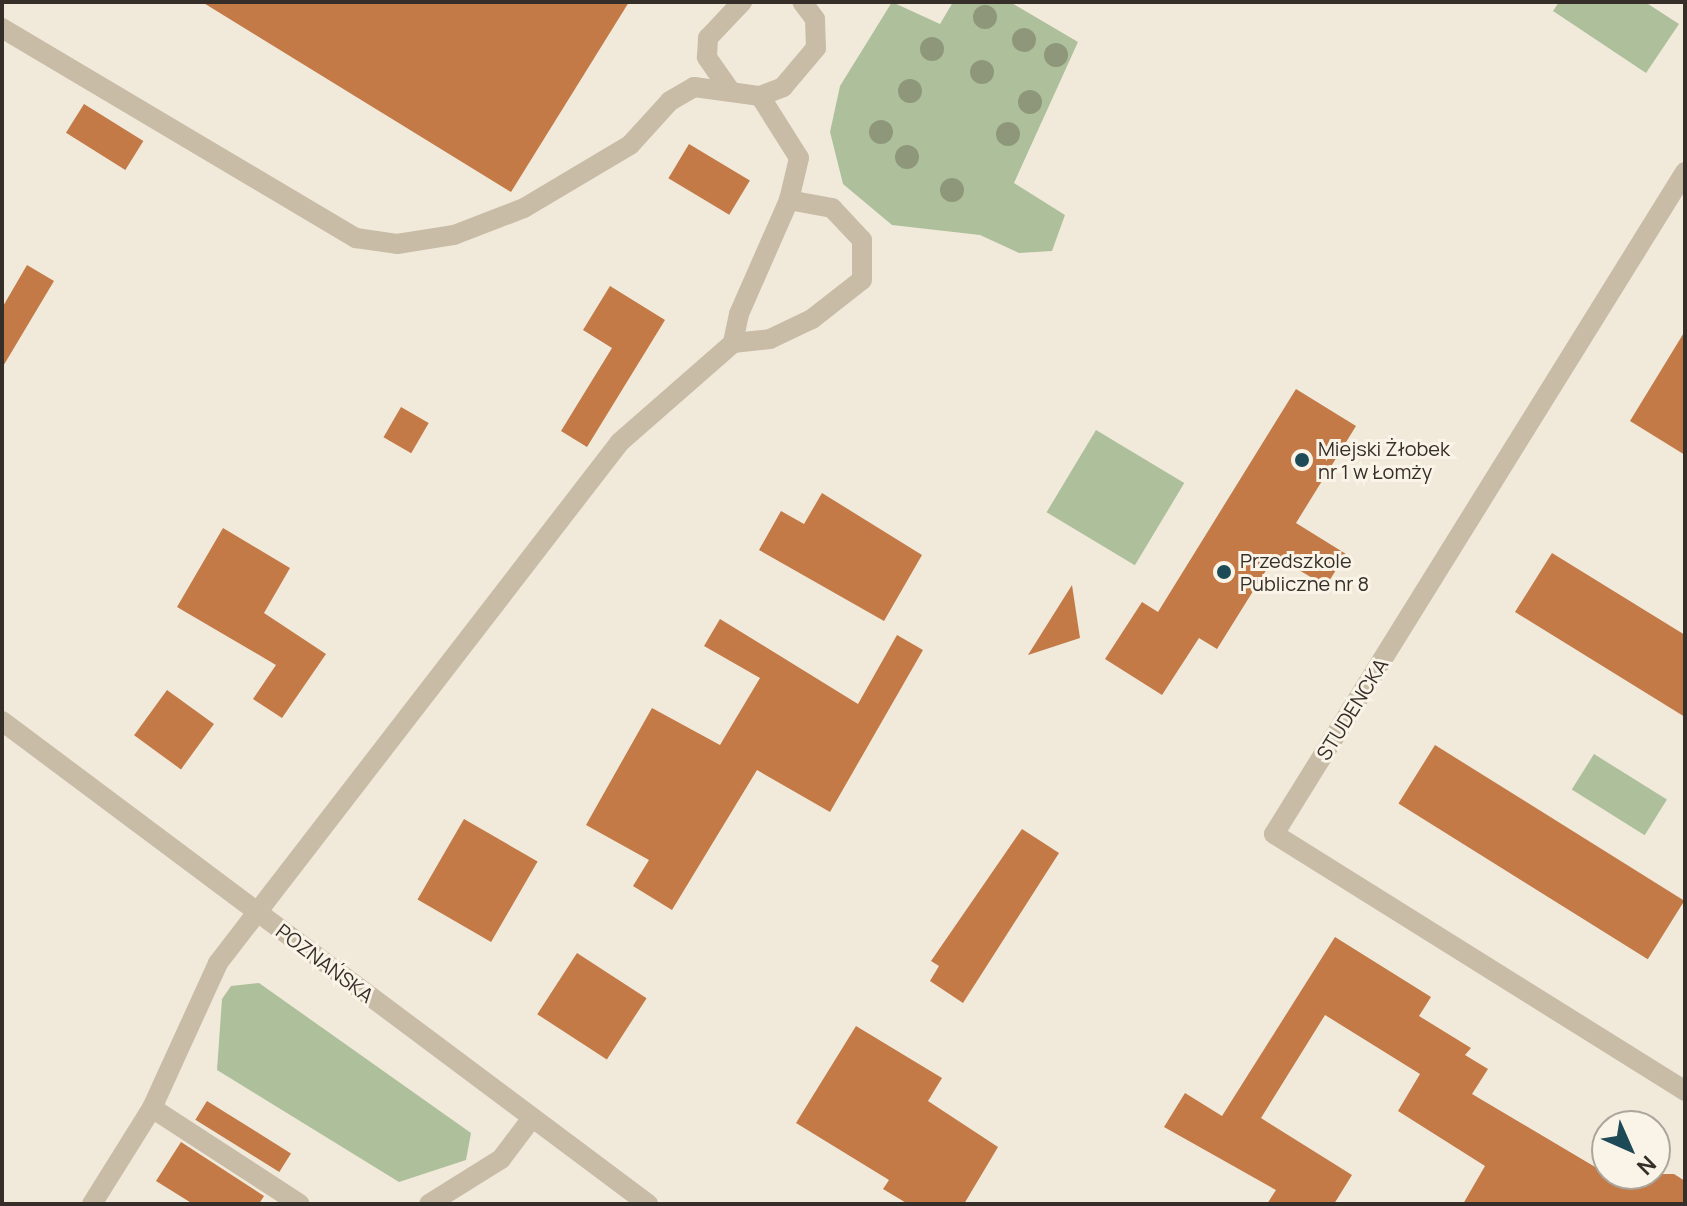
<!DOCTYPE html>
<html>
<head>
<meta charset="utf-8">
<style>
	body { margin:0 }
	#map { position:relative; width:1687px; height:1206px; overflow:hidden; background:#f1eadb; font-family:Manrope,sans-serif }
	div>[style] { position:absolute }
	.green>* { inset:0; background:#aec09b; transform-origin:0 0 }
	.building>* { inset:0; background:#c37a47; transform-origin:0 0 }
	.minor>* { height:20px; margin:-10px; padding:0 10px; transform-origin:10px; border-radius:10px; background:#c9bca7 }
	.trees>* { width:24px; height:24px; margin:-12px; border-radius:50%; background:#8f977b }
	.dots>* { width:22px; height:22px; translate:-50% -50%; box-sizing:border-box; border:4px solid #f9f4e7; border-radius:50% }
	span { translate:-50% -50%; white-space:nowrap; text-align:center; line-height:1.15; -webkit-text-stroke:6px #f9f4e7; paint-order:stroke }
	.poi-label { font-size:20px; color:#362e28 }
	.left { translate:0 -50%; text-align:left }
	.street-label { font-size:20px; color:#362e28 }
	.frame { position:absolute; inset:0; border:4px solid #362e28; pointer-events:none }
	.north { position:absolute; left:1591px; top:1110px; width:80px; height:80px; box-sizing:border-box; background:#f9f4e7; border:2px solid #aba59b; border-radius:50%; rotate:135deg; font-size:22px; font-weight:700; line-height:32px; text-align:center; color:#362e28 }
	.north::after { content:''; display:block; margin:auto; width:28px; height:36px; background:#1e4956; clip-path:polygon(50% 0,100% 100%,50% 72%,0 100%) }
</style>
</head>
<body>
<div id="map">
	<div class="green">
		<i style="clip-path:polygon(892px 2px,940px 24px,953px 2px,1010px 2px,1078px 42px,1014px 183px,1065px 215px,1052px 251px,1019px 253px,980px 235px,892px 225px,843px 184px,830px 132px,840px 86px)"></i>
		<i style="clip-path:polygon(1559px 2px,1645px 2px,1679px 24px,1646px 73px,1553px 11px)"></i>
		<i style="left:1096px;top:430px;width:103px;height:96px;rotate:31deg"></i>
		<i style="left:1594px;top:754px;width:86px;height:42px;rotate:32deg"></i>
		<i style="clip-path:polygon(259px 983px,471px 1133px,466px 1160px,399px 1182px,217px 1070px,222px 999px,231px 986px)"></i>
	</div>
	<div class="building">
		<i style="clip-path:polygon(202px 2px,629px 2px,511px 192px)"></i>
		<i style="left:84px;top:104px;width:70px;height:34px;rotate:32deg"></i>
		<i style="left:689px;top:144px;width:71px;height:40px;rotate:31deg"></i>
		<i style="clip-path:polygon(27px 265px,54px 281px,2px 368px,2px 308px)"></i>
		<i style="clip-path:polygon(610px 286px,665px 320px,587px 447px,561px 431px,612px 348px,583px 330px)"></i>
		<i style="clip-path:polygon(1685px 331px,1685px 455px,1630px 421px)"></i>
		<i style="clip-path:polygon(1296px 389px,1356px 426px,1296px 523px,1346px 554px,1326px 586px,1275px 556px,1217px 649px,1199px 638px,1162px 695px,1105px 659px,1142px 602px,1158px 612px)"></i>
		<i style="left:401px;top:407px;width:32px;height:35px;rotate:30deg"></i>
		<i style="clip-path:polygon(822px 493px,922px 555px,884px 621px,759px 550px,781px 511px,804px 524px)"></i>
		<i style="clip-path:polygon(223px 528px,290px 568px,264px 613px,326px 654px,282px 718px,253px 699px,276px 665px,177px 607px)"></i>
		<i style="clip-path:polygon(1552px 553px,1685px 635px,1685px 717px,1515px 612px)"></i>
		<i style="clip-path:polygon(1072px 585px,1080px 638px,1028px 655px)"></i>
		<i style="clip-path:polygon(720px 619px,858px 704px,897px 635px,923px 650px,830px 812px,757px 770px,672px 910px,633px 886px,649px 860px,586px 825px,652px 708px,720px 745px,760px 678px,704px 646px)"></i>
		<i style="left:167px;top:690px;width:58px;height:56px;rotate:36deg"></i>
		<i style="left:1435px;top:745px;width:294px;height:69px;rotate:32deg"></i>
		<i style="left:464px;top:819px;width:85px;height:93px;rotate:30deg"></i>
		<i style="clip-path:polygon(1022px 829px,1059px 853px,963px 1003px,930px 981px,939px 966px,931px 961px)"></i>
		<i style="clip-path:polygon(1335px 937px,1431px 997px,1419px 1016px,1471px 1048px,1465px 1055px,1488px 1069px,1472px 1094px,1607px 1174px,1674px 1174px,1685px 1181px,1685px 1204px,1463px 1204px,1485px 1166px,1398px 1111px,1420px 1074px,1325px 1015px,1261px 1118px,1352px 1175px,1334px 1204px,1267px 1204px,1276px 1190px,1164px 1127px,1185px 1093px,1222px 1116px)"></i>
		<i style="left:577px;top:953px;width:83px;height:73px;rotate:33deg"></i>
		<i style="clip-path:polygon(856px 1026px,942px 1078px,928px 1101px,998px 1147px,964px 1204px,908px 1204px,883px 1189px,889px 1180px,796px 1123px)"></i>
		<i style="left:207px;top:1101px;width:99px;height:22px;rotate:32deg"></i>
		<i style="clip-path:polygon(181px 1142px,264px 1196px,259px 1204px,193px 1204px,156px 1181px)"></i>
	</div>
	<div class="minor">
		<i style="left:2px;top:28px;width:412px;rotate:30.7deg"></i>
		<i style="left:356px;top:238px;width:41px;rotate:8.3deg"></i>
		<i style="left:397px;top:244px;width:58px;rotate:-9deg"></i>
		<i style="left:454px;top:235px;width:75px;rotate:-21.1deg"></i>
		<i style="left:524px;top:208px;width:123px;rotate:-30.7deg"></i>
		<i style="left:630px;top:145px;width:59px;rotate:-47.7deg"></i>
		<i style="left:670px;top:101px;width:28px;rotate:-30deg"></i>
		<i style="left:694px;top:87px;width:67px;rotate:7.8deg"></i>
		<i style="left:760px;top:96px;width:73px;rotate:57.8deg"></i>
		<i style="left:799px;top:158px;width:43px;rotate:103.4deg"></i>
		<i style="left:729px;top:89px;width:39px;rotate:-125deg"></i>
		<i style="left:707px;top:57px;width:19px;rotate:-87deg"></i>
		<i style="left:708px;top:38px;width:50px;rotate:-46.6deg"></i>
		<i style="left:760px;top:96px;width:25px;rotate:-21deg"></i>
		<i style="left:783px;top:87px;width:51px;rotate:-49.8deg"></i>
		<i style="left:816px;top:48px;width:29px;rotate:-92deg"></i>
		<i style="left:815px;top:19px;width:21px;rotate:-127deg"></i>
		<i style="left:1685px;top:172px;width:779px;rotate:121.83deg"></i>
		<i style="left:1274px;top:834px;width:485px;rotate:32deg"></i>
		<i style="left:2px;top:721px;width:807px;rotate:36.78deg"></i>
		<i style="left:152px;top:1108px;width:176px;rotate:33deg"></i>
		<i style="left:92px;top:1204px;width:113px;rotate:-58deg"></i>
		<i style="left:152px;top:1108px;width:159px;rotate:-65.5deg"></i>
		<i style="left:218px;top:963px;width:658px;rotate:-52.35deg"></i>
		<i style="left:620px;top:442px;width:150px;rotate:-41.2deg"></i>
		<i style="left:733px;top:343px;width:37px;rotate:-6deg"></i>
		<i style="left:770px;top:339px;width:47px;rotate:-25.5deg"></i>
		<i style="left:812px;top:319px;width:63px;rotate:-38deg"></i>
		<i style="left:862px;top:280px;width:40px;rotate:-90deg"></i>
		<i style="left:862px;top:240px;width:44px;rotate:-133.2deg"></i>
		<i style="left:832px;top:208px;width:44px;rotate:-169.5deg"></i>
		<i style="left:789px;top:200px;width:124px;rotate:113.7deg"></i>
		<i style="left:739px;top:314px;width:30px;rotate:102deg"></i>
		<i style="left:429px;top:1204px;width:85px;rotate:-32deg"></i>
		<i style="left:501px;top:1159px;width:51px;rotate:-52.9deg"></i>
	</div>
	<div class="trees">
		<i style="left:985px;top:17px"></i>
		<i style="left:1024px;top:40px"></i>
		<i style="left:932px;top:49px"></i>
		<i style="left:1056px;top:55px"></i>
		<i style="left:982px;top:72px"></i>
		<i style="left:910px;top:91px"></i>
		<i style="left:1030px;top:102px"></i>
		<i style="left:881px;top:132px"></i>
		<i style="left:1008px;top:134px"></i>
		<i style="left:907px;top:157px"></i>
		<i style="left:952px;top:190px"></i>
	</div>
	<div class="dots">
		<i style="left:1302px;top:460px;background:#1e4956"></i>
		<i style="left:1224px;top:572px;background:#1e4956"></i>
	</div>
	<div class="poi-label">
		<span class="left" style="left:1318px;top:460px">Miejski Żłobek<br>nr 1 w Łomży</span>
		<span class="left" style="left:1240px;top:572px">Przedszkole<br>Publiczne nr 8</span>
	</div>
	<div class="street-label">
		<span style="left:1352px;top:709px;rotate:-58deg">STUDENCKA</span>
		<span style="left:325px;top:963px;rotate:37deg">POZNAŃSKA</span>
	</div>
	<div class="frame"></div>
	<div class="north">N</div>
</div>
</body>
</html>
